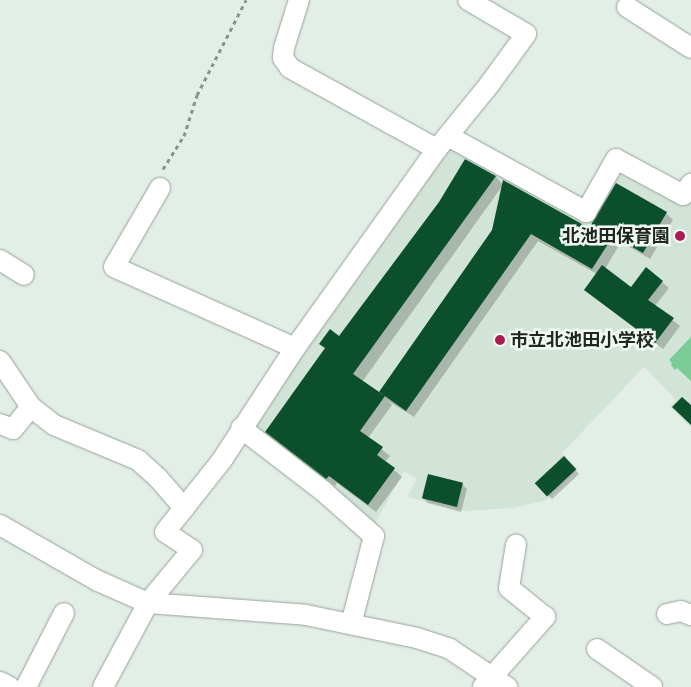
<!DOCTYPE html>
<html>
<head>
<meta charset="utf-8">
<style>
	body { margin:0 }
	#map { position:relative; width:691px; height:687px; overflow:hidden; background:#e3eee6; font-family:"Roboto Serif","Noto Sans JP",serif }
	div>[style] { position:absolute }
	.built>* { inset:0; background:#d2e4d7 }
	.water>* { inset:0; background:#7bcb97 }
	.shadow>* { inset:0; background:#0003; transform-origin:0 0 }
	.building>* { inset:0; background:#0c4f2c; transform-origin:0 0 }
	.path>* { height:3px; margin-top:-1.5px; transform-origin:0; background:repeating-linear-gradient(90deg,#8b928d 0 4px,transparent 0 8px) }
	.roads { filter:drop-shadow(0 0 1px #96a199) drop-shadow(0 0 1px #96a199) }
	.minor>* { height:20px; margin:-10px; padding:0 10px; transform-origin:10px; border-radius:10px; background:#fff }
	.dots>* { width:14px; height:14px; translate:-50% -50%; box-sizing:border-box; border:2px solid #f0fcf3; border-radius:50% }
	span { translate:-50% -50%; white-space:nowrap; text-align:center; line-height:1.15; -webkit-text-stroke:5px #f0fcf3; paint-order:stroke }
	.poi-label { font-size:18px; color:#222623; font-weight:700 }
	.right { translate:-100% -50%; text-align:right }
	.left { translate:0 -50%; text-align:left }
</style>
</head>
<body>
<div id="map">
	<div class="built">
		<i style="clip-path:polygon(457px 146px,588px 218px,617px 169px,625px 167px,686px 205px,691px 196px,691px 428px,670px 407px,676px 400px,644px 367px,562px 453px,578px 469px,547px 500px,512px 508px,466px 511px,407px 497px,417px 479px,404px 471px,375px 524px,248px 424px,443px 151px)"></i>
	</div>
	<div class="water">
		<i style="clip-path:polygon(691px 337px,691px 381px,677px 368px,675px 370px,671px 365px,672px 363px,669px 360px)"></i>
	</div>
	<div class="shadow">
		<i style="clip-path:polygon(466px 161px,496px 177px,503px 185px,362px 382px,384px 397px,493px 230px,589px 229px,666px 213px,673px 220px,650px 259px,621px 242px,605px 269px,631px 289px,662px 282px,669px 288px,655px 306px,680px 326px,663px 349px,585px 290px,597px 274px,538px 241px,414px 417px,388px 401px,392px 405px,368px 438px,390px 456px,385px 462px,402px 477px,376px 512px,337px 483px,335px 486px,275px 439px,326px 349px,321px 344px,340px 338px,440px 202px)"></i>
		<i style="left:564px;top:458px;width:22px;height:37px;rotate:47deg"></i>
		<i style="clip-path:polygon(462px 484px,467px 489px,461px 512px,428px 503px,423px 498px)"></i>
	</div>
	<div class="building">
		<i style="clip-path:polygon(465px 159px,496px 176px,353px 374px,385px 396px,360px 431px,383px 447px,377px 455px,395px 468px,368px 505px,329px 476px,326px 479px,265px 432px,325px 348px,319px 344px,330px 329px,339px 336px,439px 202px)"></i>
		<i style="clip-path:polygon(503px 180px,589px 228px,616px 183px,667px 212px,643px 253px,613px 236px,592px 269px,531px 234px,406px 411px,379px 392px,492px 230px)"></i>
		<i style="clip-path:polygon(602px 265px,631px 287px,646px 267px,663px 281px,648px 300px,674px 318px,655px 343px,584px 290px)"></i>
		<i style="clip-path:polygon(682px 397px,691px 405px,691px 425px,672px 407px)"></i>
		<i style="left:564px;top:456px;width:18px;height:40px;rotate:47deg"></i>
		<i style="left:428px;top:474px;width:36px;height:25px;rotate:14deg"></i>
	</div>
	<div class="path">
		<i style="left:163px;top:169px;width:39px;rotate:-58deg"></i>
		<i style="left:184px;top:136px;width:43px;rotate:-72.4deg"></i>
		<i style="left:197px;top:95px;width:107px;rotate:-62.7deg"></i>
	</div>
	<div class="roads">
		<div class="minor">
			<i style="left:299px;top:0;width:50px;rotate:107.4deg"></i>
			<i style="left:284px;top:48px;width:10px;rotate:96deg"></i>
			<i style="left:283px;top:58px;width:12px;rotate:55deg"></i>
			<i style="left:290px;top:68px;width:168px;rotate:28.9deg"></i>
			<i style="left:627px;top:7px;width:76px;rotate:32.6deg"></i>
			<i style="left:448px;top:136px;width:158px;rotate:28.8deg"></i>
			<i style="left:586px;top:212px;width:61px;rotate:-60.5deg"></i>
			<i style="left:616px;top:159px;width:76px;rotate:28.2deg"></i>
			<i style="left:683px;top:195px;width:14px;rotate:-54deg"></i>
			<i style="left:160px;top:188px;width:91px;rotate:120.2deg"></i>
			<i style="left:114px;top:267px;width:198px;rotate:24.1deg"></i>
			<i style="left:0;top:260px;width:28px;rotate:32deg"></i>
			<i style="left:0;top:361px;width:55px;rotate:56deg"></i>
			<i style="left:31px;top:407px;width:29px;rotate:38deg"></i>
			<i style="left:54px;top:425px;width:91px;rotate:22.6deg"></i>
			<i style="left:138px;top:460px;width:27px;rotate:42deg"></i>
			<i style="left:158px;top:478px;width:40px;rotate:49deg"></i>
			<i style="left:0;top:424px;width:14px;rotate:21deg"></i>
			<i style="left:13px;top:429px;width:28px;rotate:-51deg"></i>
			<i style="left:241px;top:428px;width:103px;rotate:37.5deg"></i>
			<i style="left:323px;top:491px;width:68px;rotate:41.4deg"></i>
			<i style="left:374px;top:536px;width:91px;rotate:104.6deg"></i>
			<i style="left:0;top:525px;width:111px;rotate:29.8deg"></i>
			<i style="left:96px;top:580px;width:57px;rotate:23.9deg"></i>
			<i style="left:148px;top:603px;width:158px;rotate:4.3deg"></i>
			<i style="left:306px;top:615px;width:113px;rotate:11.7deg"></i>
			<i style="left:417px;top:638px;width:35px;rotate:18deg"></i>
			<i style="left:450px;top:649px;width:69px;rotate:33.7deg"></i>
			<i style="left:667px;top:614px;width:14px;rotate:-12deg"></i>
			<i style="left:681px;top:611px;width:11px;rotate:22deg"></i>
			<i style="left:597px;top:649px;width:67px;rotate:34.6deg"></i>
			<i style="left:0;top:682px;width:11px;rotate:27deg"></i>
			<i style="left:26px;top:687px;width:83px;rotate:-62.8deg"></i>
			<i style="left:103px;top:687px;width:95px;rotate:-61.8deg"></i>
			<i style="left:148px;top:603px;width:69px;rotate:-50.3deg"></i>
			<i style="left:192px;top:550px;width:32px;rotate:-146deg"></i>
			<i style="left:165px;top:532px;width:92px;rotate:-51.6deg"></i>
			<i style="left:222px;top:460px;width:134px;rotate:-56.9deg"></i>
			<i style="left:295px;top:348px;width:244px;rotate:-54.5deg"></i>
			<i style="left:437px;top:149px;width:82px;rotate:-50.9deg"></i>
			<i style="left:489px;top:85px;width:63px;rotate:-54deg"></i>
			<i style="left:526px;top:34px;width:67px;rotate:-149.6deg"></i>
			<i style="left:483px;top:687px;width:94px;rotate:-48.5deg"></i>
			<i style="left:545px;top:617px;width:46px;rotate:-141.1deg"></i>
			<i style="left:509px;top:588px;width:44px;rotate:-80.8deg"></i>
		</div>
	</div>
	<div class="dots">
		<i style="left:680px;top:236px;background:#ad1c4f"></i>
		<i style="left:500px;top:340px;background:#ad1c4f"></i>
	</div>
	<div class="poi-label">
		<span class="right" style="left:670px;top:236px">北池田保育園</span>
		<span class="left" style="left:510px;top:340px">市立北池田小学校</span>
	</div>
</div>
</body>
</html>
